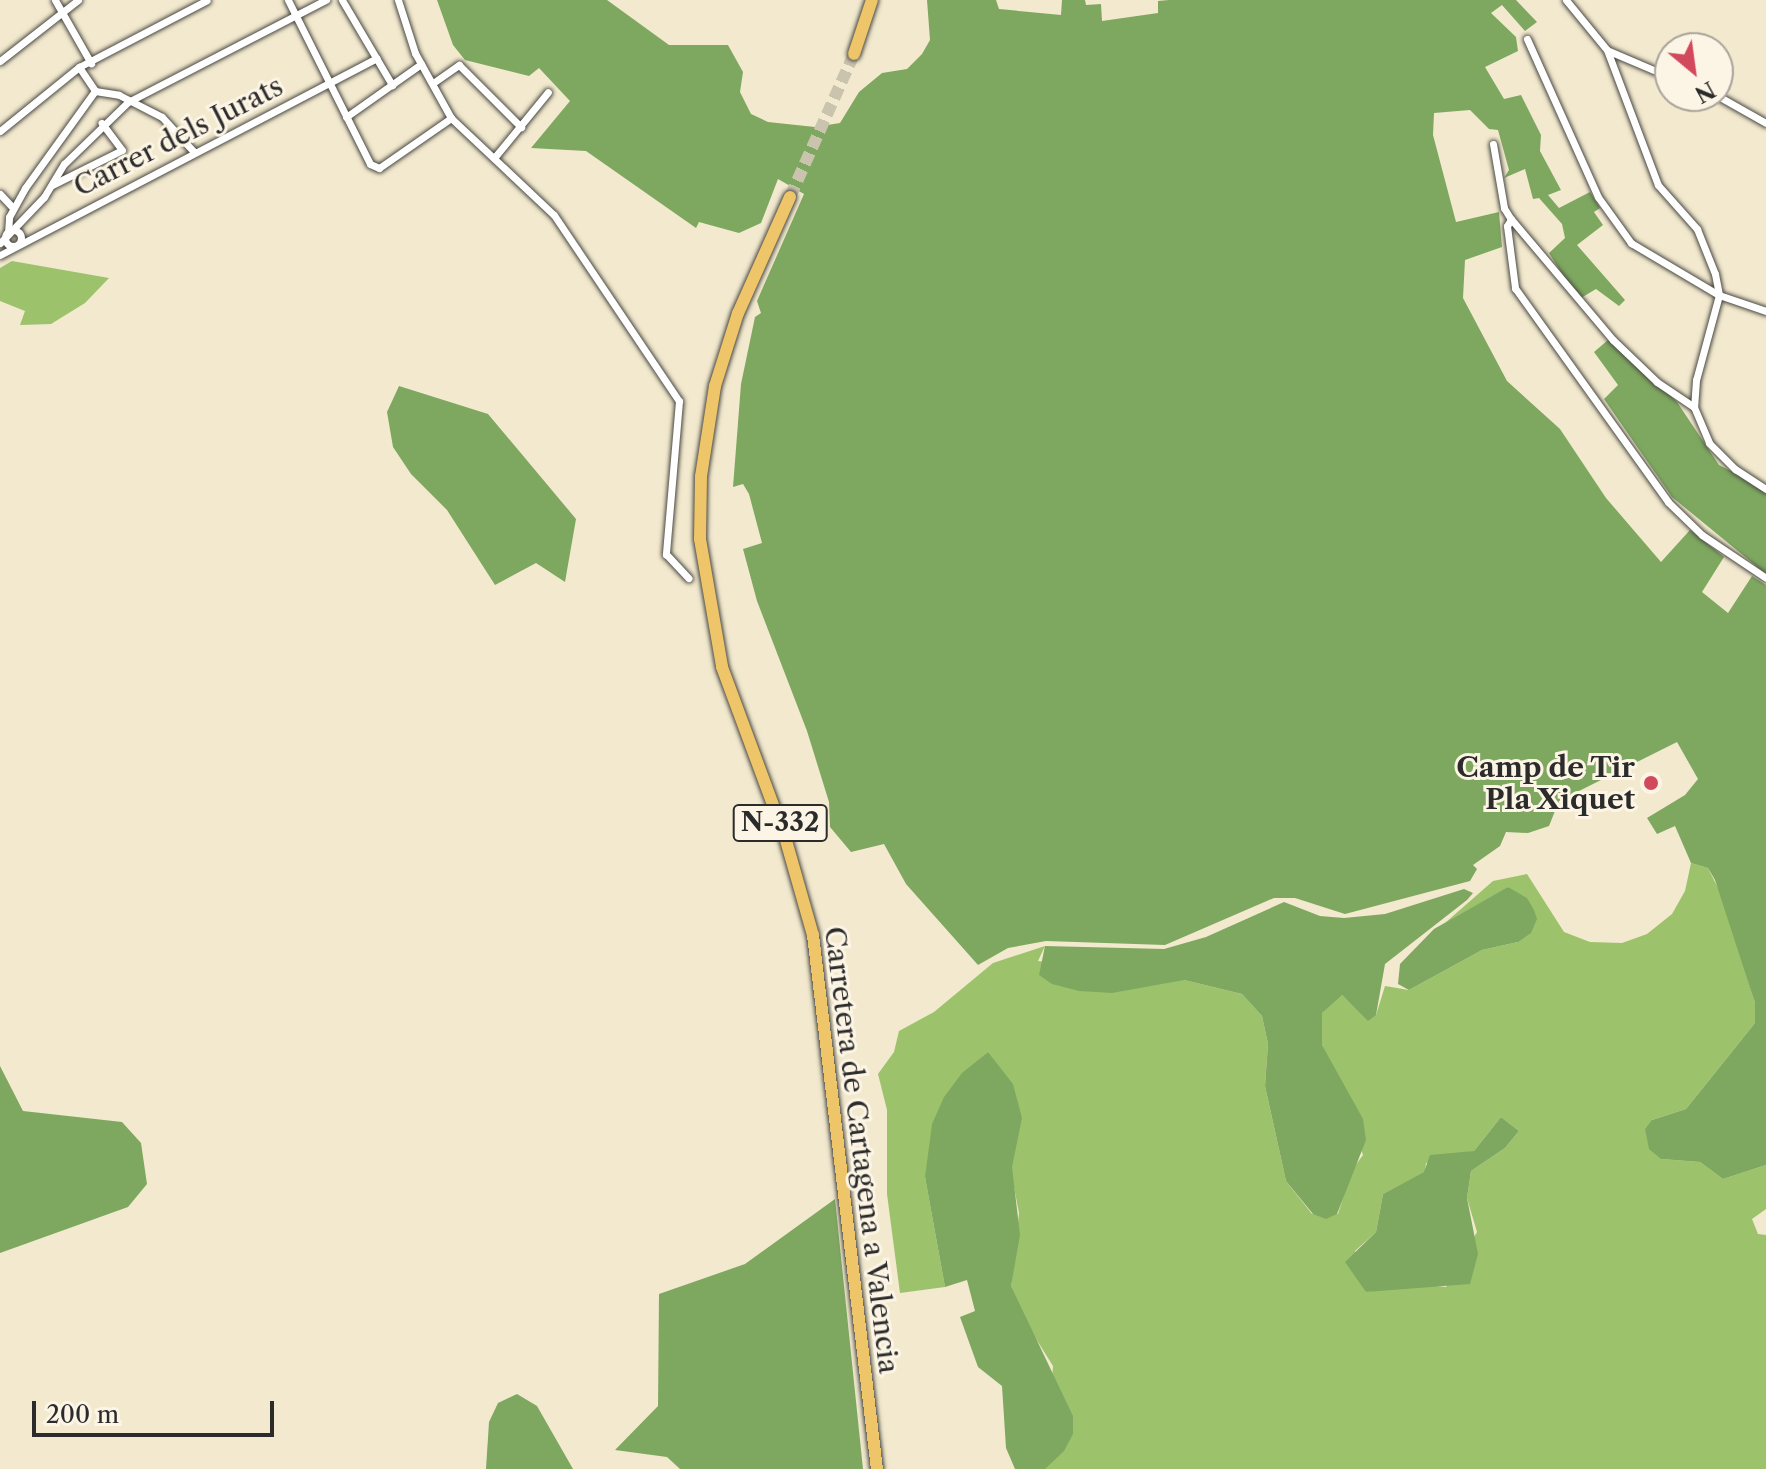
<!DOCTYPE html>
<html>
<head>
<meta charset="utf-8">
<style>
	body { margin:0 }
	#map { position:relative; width:1766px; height:1469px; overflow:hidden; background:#f2e9ce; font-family:"Libre Caslon Text",serif }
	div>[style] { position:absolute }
	.green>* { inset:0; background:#9dc26c }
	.forest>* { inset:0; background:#7ea860 }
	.trunk-tunnel>* { height:12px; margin-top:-6px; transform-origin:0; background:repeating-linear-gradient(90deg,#cac3ad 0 12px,transparent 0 18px) }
	.roads { filter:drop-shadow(0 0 2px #494843) drop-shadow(0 0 2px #494843) }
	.minor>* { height:7px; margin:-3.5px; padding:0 3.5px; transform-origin:3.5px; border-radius:3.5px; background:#fff }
	.minor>.ring { margin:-3.5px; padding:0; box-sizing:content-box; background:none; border:7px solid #fff; border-radius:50% }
	.trunk>* { height:12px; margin:-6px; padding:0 6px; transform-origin:6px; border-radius:6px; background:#eec569 }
	.dots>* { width:22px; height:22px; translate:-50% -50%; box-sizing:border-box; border:4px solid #fcf5e5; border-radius:50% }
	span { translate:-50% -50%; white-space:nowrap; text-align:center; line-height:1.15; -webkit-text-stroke:6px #fcf5e5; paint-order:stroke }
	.shield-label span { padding:2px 6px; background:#fcf5e5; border:2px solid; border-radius:6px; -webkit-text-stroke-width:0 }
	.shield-label { font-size:26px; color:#2b2b2b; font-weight:700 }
	.street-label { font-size:28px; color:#2b2b2b }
	.poi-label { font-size:28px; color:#2b2b2b; font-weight:700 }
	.right { translate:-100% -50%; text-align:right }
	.north { position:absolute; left:1654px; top:32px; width:80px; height:80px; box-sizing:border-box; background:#fcf5e5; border:2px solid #a8a49b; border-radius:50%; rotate:151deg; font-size:22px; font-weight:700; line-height:32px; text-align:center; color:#2b2b2b }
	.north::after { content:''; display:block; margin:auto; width:28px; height:36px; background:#d1495b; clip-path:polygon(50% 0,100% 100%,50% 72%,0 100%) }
	.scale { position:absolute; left:32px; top:1401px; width:242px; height:36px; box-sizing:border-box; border:4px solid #2b2b2b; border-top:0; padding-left:10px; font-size:24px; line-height:28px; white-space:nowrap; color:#2b2b2b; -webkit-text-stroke:6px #fcf5e5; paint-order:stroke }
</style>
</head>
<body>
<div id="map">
	<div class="green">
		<i style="clip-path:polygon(12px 261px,109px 278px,85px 303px,51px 324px,20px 325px,25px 311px,0 301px,0 268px)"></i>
		<i style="clip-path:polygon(evenodd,1691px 863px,1708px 868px,1722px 896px,1755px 1003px,1755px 1023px,1686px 1109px,1652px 1120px,1661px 1159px,1700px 1162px,1723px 1179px,1766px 1165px,1766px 1209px,1752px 1219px,1758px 1234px,1766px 1235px,1766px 1469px,1045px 1469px,1053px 1366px,1023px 1318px,1011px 1286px,1019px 1213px,988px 1052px,980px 1059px,925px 1177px,945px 1287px,900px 1293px,887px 1194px,887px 1110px,878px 1074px,894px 1052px,899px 1031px,934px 1012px,993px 963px,1045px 946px,1038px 961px,1184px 980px,1242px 994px,1262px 1016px,1268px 1044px,1265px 1086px,1286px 1181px,1312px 1214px,1338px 1214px,1352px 1170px,1363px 1155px,1322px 1045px,1322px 1013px,1333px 998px,1342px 995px,1362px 1014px,1376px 1015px,1385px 986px,1409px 990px,1482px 950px,1518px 942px,1509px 887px,1445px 923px,1493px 881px,1527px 874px,1564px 932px,1590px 942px,1622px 943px,1647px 934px,1672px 914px,1685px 891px,1691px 863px,1501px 1117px,1519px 1131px,1505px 1148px,1471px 1171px,1467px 1198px,1477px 1232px,1446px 1287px,1415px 1284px,1366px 1292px,1355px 1251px,1376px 1232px,1383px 1194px,1425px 1172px,1426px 1163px,1474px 1151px,1501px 1117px)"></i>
	</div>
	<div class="forest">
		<i style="clip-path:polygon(437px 0,607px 0,669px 45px,728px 45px,743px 72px,740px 92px,751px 114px,768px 122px,815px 127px,840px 123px,859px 92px,882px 73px,907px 69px,922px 54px,930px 40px,927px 0,996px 0,999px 9px,1061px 15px,1062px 0,1085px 0,1086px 5px,1101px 4px,1102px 21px,1158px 13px,1158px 1px,1169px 0,1516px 0,1537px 22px,1525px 31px,1502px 5px,1491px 13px,1516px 37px,1518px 51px,1485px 67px,1504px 99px,1521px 95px,1541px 135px,1540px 151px,1561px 190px,1548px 195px,1559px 208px,1590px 192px,1600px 208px,1594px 212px,1603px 225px,1577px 245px,1625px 300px,1619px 306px,1596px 289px,1581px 298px,1568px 283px,1549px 253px,1565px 238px,1562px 224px,1539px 198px,1533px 199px,1525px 169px,1504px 178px,1509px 170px,1498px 130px,1489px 129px,1470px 110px,1434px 113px,1433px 135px,1456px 222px,1499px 212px,1502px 247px,1465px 260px,1463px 298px,1507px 381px,1560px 429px,1606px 498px,1661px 562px,1690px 530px,1724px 557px,1702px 592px,1728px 613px,1752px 576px,1766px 585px,1766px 1165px,1723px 1179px,1700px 1162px,1661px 1159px,1649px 1149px,1645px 1129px,1652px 1120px,1686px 1109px,1755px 1023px,1755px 1003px,1715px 880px,1708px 868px,1691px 863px,1675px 826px,1657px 834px,1647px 818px,1685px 795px,1698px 779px,1677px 742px,1559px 801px,1549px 826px,1528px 833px,1506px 832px,1500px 846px,1473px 865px,1477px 869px,1470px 881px,1345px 914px,1295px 898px,1274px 898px,1165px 945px,1046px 941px,1008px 948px,978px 965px,906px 884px,884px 844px,851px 852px,830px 827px,829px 802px,807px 731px,757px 601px,743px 549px,762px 543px,749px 494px,743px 484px,733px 487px,741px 384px,755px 317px,761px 313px,757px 301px,804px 194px,778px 179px,761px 223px,739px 233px,699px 222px,696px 228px,586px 151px,531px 148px,570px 101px,539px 68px,529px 76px,465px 60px,453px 45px)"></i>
		<i style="clip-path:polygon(1608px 340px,1677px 402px,1719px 465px,1766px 489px,1766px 574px,1672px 497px,1604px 399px,1618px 385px,1594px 352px)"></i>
		<i style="clip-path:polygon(399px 386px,488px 414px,576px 519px,565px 582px,536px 563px,495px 585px,447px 510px,411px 474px,393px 447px,387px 412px)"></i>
		<i style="clip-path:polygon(1508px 887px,1527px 898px,1534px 910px,1537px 919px,1531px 933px,1518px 942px,1482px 950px,1409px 990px,1398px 984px,1400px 964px,1434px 929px)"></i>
		<i style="clip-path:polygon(1464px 889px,1473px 893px,1467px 900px,1385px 964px,1376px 1015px,1368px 1021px,1342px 995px,1322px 1013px,1322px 1045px,1363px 1119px,1366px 1140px,1337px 1214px,1326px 1219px,1313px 1214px,1286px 1181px,1265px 1086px,1268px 1044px,1262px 1016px,1242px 994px,1184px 980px,1112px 993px,1079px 991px,1052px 984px,1039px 975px,1045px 946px,1164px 949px,1206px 937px,1284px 902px,1320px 916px,1344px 918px,1385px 914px)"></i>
		<i style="clip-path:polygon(988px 1052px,1013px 1084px,1022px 1118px,1012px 1167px,1020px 1235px,1011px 1286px,1073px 1416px,1073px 1434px,1064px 1451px,1045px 1469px,1015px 1469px,1006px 1448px,1002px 1386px,978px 1367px,960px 1317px,975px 1311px,967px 1280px,945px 1287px,925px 1177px,932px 1124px,944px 1097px,962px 1073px)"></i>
		<i style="clip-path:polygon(0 1066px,23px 1111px,122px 1122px,141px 1143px,147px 1184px,128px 1207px,0 1253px)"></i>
		<i style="clip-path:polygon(1501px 1117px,1519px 1131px,1505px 1148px,1471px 1171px,1467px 1198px,1478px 1254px,1470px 1284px,1366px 1292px,1345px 1262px,1376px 1232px,1383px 1194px,1424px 1172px,1430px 1155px,1474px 1151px)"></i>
		<i style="clip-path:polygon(835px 1199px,863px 1469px,680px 1469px,667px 1457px,615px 1450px,658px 1406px,659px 1294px,745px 1264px)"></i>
		<i style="clip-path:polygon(517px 1394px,537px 1406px,573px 1469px,486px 1469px,489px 1422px,498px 1403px)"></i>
	</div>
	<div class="trunk-tunnel">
		<i style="left:790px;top:197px;width:157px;rotate:-65.9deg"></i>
	</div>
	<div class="roads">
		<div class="minor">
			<i style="left:55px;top:0;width:73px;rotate:60.3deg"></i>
			<i style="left:288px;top:0;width:183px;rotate:63.4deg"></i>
			<i style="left:370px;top:164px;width:10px;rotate:24deg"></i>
			<i style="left:379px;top:168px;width:88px;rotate:-34.8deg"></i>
			<i style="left:342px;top:0;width:99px;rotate:59.5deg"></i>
			<i style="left:398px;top:0;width:56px;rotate:72.2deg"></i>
			<i style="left:415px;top:53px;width:74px;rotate:61deg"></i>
			<i style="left:451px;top:118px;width:141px;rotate:43.3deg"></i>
			<i style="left:554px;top:215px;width:224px;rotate:56.1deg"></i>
			<i style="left:679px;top:401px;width:154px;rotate:94.9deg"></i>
			<i style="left:666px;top:554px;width:33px;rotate:47deg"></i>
			<i style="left:1566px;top:0;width:65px;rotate:50.6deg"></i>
			<i style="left:1607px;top:50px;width:144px;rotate:69.3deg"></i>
			<i style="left:1658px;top:185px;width:59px;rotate:48.4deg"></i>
			<i style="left:1697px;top:229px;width:48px;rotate:68.2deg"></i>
			<i style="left:1715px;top:274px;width:21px;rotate:79deg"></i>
			<i style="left:1719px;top:295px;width:88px;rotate:105.1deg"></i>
			<i style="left:1696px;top:380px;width:27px;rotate:94deg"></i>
			<i style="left:1694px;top:407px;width:39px;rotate:67deg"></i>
			<i style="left:1709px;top:443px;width:37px;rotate:45deg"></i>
			<i style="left:1735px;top:469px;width:37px;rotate:33deg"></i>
			<i style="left:1527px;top:39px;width:173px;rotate:65.8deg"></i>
			<i style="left:1598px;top:197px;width:57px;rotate:54.3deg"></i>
			<i style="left:1631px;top:243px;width:102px;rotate:30.6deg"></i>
			<i style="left:1719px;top:295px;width:50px;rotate:18.8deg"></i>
			<i style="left:1609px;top:51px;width:66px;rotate:23.1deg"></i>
			<i style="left:0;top:61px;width:99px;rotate:-38deg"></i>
			<i style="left:79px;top:67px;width:29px;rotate:56deg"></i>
			<i style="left:95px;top:91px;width:24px;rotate:9deg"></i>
			<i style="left:119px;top:95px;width:48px;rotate:27.1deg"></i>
			<i style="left:162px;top:117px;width:47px;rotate:47.6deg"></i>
			<i style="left:433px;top:83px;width:32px;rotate:-35deg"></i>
			<i style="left:459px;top:65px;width:88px;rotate:45deg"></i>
			<i style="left:1718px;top:96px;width:55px;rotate:29.4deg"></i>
			<i style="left:346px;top:117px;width:92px;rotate:-35.2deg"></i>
			<i style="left:0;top:131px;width:102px;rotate:-39deg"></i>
			<i style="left:79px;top:67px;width:144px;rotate:-27.6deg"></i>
			<i style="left:1493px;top:144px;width:65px;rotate:80.2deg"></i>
			<i style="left:1504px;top:208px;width:13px;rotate:58deg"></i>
			<i style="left:494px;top:158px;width:85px;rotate:-50.7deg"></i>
			<i style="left:52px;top:185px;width:78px;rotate:-26.6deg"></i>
			<i style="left:122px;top:150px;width:34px;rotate:-127deg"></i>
			<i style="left:0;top:194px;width:19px;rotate:47deg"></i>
			<i class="ring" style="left:5px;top:230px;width:9px;height:9px"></i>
			<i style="left:8px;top:233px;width:16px;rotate:-86deg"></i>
			<i style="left:9px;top:217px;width:33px;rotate:-61deg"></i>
			<i style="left:25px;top:188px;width:120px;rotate:-54.2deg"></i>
			<i style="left:0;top:243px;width:64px;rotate:-46.3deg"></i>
			<i style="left:44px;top:197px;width:39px;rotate:-59deg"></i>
			<i style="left:64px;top:164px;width:89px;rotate:-44.1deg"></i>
			<i style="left:128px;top:102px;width:223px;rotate:-27.3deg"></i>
			<i style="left:0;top:255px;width:425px;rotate:-27.6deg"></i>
			<i style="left:1694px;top:407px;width:45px;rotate:-146deg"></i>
			<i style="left:1657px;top:382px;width:61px;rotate:-136.3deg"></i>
			<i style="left:1613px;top:340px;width:158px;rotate:-130.1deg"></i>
			<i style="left:1511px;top:219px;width:8px;rotate:120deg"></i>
			<i style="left:1507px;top:226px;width:63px;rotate:82.6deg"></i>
			<i style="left:1515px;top:288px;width:263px;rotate:54.4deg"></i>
			<i style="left:1668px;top:502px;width:47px;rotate:44.1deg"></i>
			<i style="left:1702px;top:535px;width:77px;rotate:33.9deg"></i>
		</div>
		<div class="trunk">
			<i style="left:854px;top:54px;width:57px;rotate:-71.6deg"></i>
			<i style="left:790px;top:197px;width:127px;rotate:114.1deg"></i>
			<i style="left:738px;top:313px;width:77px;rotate:107.5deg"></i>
			<i style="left:715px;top:386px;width:91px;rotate:98.8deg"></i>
			<i style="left:701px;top:476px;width:63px;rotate:90.9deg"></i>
			<i style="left:700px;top:539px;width:130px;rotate:80.2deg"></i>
			<i style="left:722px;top:667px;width:181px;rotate:69.7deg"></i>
			<i style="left:785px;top:837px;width:102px;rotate:74.1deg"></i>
			<i style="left:813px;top:935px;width:538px;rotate:83.17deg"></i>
		</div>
	</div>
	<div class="dots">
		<i style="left:1651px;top:783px;background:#d1495b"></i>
	</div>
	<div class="shield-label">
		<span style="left:780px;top:823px">N-332</span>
	</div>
	<div class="street-label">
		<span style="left:178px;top:136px;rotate:-27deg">Carrer dels Jurats</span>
		<span style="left:862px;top:1150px;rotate:83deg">Carretera de Cartagena a Valencia</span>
	</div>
	<div class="poi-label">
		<span class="right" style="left:1635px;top:783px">Camp de Tir<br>Pla Xiquet</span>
	</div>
	<div class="north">N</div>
	<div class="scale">200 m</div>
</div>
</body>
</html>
